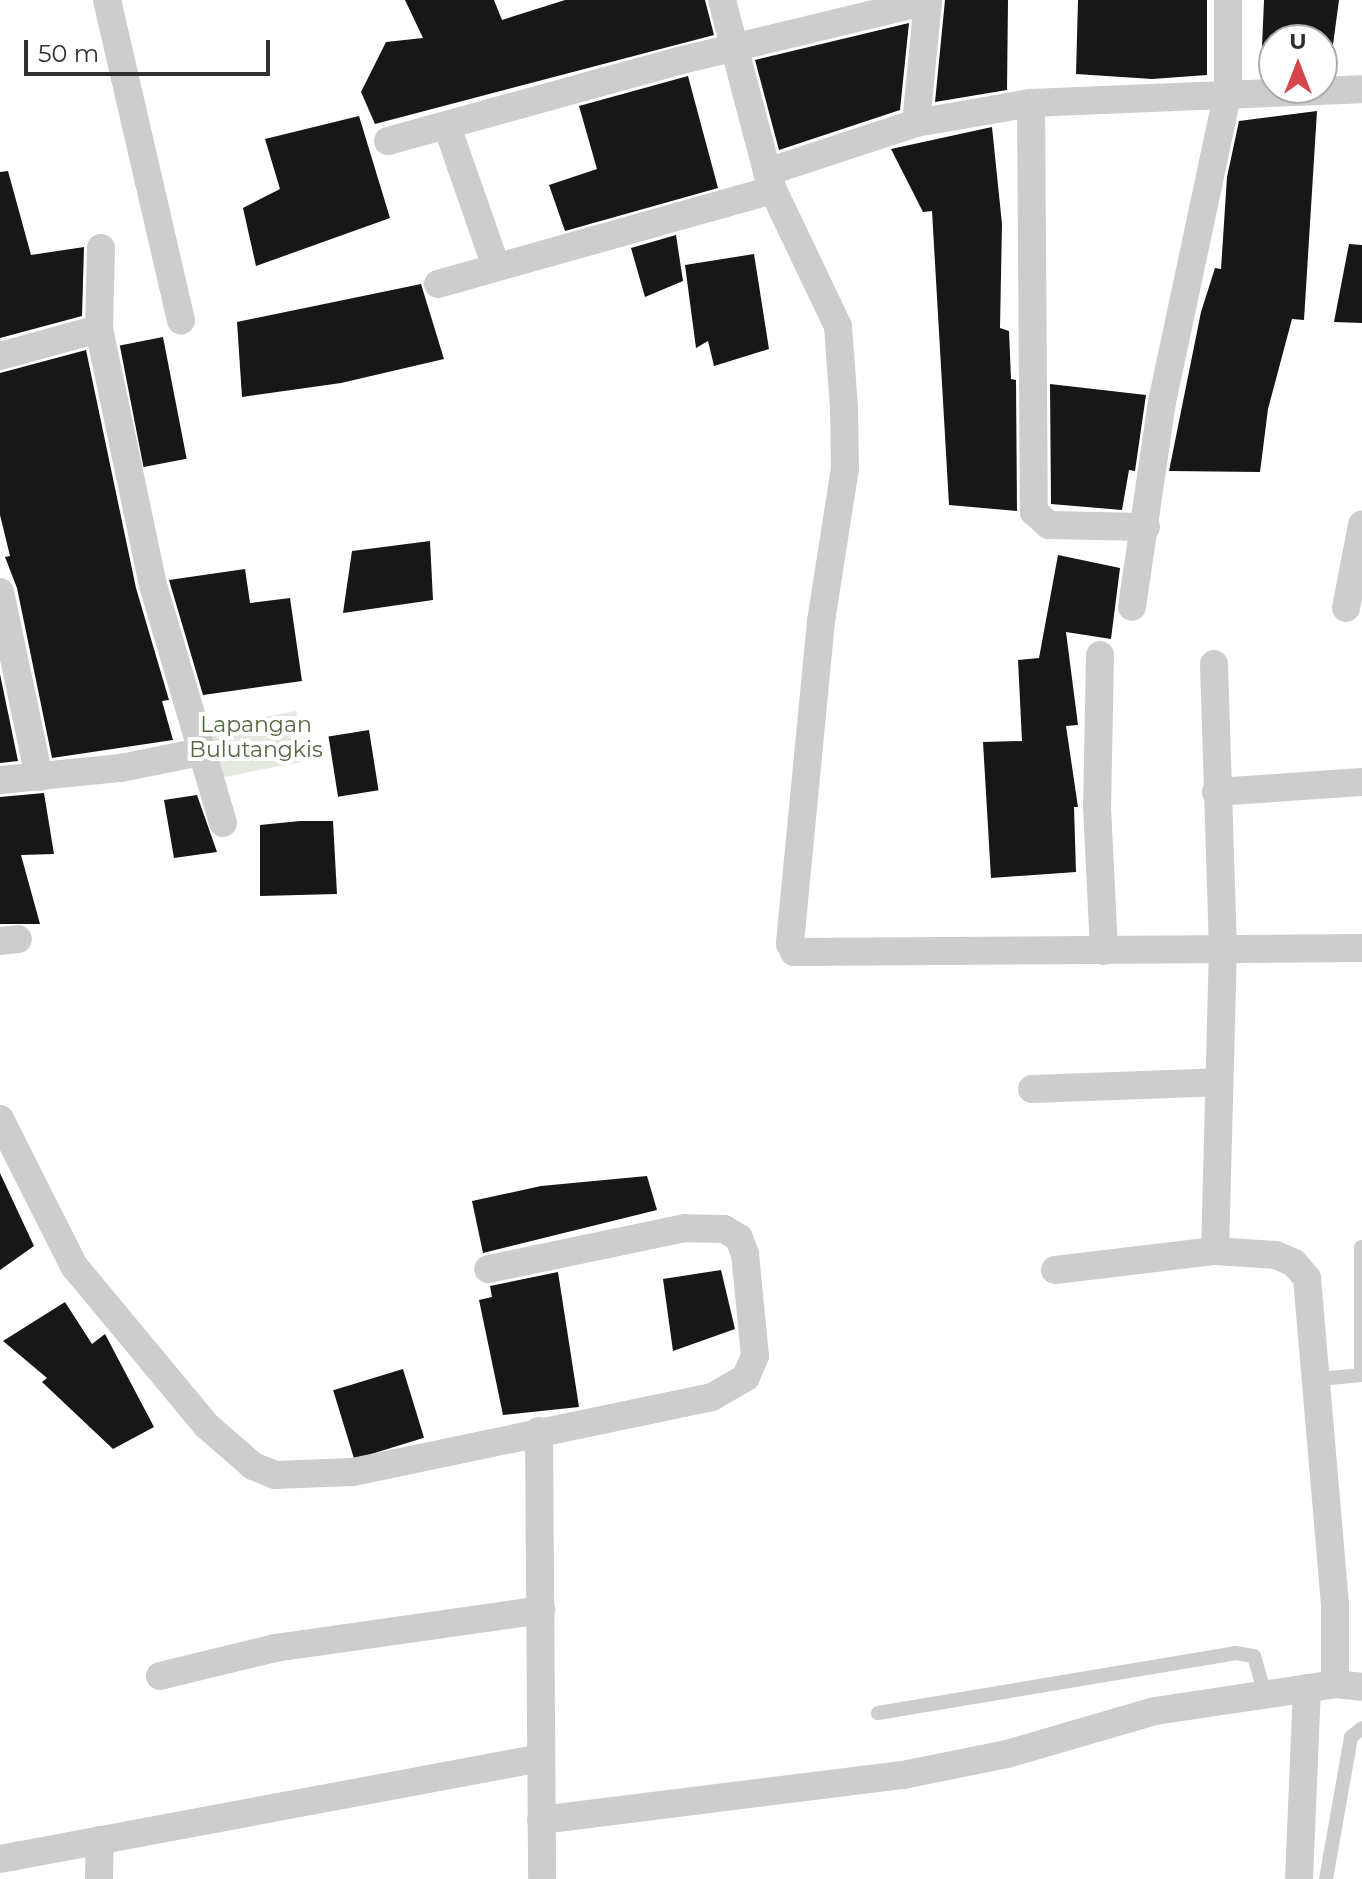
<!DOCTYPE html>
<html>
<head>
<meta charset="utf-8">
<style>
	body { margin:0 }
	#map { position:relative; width:1362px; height:1879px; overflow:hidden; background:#fff; font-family:Montserrat,sans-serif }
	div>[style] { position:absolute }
	.green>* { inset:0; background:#e3e9dd; transform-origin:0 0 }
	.building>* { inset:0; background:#171717; transform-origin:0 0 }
	.service>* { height:14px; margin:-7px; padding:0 7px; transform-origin:7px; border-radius:7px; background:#cdcdcd }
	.minor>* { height:28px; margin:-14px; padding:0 14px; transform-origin:14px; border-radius:14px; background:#cdcdcd }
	span { translate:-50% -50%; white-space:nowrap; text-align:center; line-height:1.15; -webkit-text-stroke:8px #fff; paint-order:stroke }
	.park-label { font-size:22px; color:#536841 }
	.north { position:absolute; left:1258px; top:24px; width:80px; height:80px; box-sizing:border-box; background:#fff; border:2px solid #acacac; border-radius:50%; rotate:0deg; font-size:22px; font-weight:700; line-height:32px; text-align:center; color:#303030 }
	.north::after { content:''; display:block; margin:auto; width:28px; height:36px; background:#d6444c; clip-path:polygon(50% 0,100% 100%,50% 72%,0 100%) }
	.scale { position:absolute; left:24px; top:40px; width:246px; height:36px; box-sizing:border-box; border:4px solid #303030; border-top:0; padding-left:10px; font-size:24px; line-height:28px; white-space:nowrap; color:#303030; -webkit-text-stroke:6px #fff; paint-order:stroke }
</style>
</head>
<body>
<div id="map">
	<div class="green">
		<i style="left:296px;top:711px;width:51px;height:91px;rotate:79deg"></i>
	</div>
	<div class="building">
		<i style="clip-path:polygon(405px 0,494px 0,502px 20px,565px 0,705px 0,714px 35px,375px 124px,361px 92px,386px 42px,423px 38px)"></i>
		<i style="clip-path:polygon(945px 0,1008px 0,1007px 90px,935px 102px)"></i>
		<i style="clip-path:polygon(1078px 0,1207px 0,1207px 75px,1152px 79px,1076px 74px)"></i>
		<i style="clip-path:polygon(1264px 0,1339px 0,1330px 67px,1322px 67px,1322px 40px,1274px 40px,1274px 69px,1261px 70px)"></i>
		<i style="clip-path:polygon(909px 23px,900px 110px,779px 150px,755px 60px)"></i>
		<i style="clip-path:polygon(688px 76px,718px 188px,565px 231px,549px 185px,597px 169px,579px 106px)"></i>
		<i style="clip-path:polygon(1317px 111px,1304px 320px,1292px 319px,1268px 409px,1260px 472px,1169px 471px,1201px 312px,1215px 268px,1221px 269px,1227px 177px,1239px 121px)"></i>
		<i style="clip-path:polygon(359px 116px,390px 218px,256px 266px,243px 208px,280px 189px,265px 139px)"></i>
		<i style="clip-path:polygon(992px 127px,1002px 224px,1000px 328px,1009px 331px,1011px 379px,1016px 380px,1017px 511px,949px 505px,932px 211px,923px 212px,891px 149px)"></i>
		<i style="clip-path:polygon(8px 171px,31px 255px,84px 247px,82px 316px,0 338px,0 172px)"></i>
		<i style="clip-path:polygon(676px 235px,683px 281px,645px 297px,631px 248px)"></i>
		<i style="clip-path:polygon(1349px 244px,1362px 245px,1362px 323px,1334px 322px)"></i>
		<i style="clip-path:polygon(754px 254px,769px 349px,714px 366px,708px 341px,696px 348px,685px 265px)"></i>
		<i style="clip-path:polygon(421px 284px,444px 359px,341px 383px,242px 397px,237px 322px)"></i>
		<i style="left:163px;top:337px;width:124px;height:44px;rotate:79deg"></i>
		<i style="clip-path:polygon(86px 350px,136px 588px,169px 700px,162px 701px,173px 740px,52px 758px,17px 588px,5px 557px,10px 556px,0 515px,0 373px)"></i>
		<i style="clip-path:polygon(1050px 384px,1146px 395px,1135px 471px,1129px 470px,1122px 510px,1051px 504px)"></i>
		<i style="clip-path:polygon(430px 541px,433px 600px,343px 613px,352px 551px)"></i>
		<i style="clip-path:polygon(1058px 555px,1120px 568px,1111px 639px,1066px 632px,1078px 725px,1066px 726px,1078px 807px,1074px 807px,1076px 872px,991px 878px,983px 742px,1022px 741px,1018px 660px,1039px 658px)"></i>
		<i style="clip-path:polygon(245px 569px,250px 603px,290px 598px,302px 681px,203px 695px,169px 580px)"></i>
		<i style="clip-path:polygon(0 674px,18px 761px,0 763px)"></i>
		<i style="left:369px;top:730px;width:61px;height:41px;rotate:81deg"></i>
		<i style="clip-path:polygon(44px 793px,54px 854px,21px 855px,40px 924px,0 924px,0 797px)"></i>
		<i style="clip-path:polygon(197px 795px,217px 852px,174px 858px,164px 800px)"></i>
		<i style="clip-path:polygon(300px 821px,333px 821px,337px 894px,260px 896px,260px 825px)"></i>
		<i style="clip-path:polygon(0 1173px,34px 1246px,0 1270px)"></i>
		<i style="clip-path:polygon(647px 1176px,657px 1210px,483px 1253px,472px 1201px,541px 1186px)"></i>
		<i style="clip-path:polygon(721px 1270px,735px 1329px,673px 1351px,663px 1279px)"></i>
		<i style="clip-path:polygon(558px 1272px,579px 1407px,503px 1415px,479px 1300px,492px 1297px,490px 1286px)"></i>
		<i style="clip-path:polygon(65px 1302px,92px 1344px,105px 1334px,154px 1427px,113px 1449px,42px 1382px,47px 1378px,3px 1341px)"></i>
		<i style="left:403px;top:1369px;width:72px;height:73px;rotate:73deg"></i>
	</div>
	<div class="service">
		<i style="left:1361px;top:1247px;width:128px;rotate:90deg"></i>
		<i style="left:1319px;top:1379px;width:43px;rotate:-5.3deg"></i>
		<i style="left:878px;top:1713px;width:362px;rotate:-9.5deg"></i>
		<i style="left:1235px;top:1653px;width:19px;rotate:9deg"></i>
		<i style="left:1254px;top:1656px;width:40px;rotate:74deg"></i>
		<i style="left:1326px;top:1879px;width:144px;rotate:-80deg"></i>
		<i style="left:1351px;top:1737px;width:14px;rotate:-39deg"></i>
	</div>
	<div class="minor">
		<i style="left:107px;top:0;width:329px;rotate:77deg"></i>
		<i style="left:722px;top:0;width:178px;rotate:75.3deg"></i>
		<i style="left:1031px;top:103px;width:409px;rotate:89.6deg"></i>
		<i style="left:1034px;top:512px;width:20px;rotate:41deg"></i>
		<i style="left:1049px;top:525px;width:97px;rotate:1.2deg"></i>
		<i style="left:916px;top:123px;width:124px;rotate:-84.4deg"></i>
		<i style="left:447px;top:126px;width:149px;rotate:70.8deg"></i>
		<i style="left:388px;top:141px;width:301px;rotate:-15.4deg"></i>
		<i style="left:678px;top:61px;width:257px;rotate:-13.5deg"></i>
		<i style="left:773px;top:190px;width:151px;rotate:64.5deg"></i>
		<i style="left:838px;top:326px;width:81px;rotate:85.8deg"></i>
		<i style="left:844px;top:407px;width:61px;rotate:89.1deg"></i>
		<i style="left:845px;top:468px;width:155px;rotate:98.9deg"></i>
		<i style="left:821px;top:621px;width:324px;rotate:95.5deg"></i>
		<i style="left:790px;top:944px;width:9px;rotate:63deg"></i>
		<i style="left:794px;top:952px;width:568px;rotate:-0.4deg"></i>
		<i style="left:101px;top:248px;width:81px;rotate:91.4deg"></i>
		<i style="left:99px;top:329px;width:262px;rotate:78.1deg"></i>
		<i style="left:153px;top:585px;width:248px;rotate:73.6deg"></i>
		<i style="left:438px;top:284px;width:348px;rotate:-15.7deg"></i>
		<i style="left:773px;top:190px;width:19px;rotate:-108deg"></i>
		<i style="left:767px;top:172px;width:157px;rotate:-18.2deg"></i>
		<i style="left:916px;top:123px;width:117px;rotate:-9.9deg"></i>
		<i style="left:1031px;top:103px;width:331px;rotate:-2.4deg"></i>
		<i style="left:0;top:356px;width:103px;rotate:-15.3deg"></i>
		<i style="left:0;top:592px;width:189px;rotate:78.1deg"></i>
		<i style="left:1132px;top:607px;width:207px;rotate:-81.7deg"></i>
		<i style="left:1162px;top:402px;width:317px;rotate:-78deg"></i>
		<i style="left:1228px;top:92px;width:92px;rotate:-90deg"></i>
		<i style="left:1346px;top:608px;width:85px;rotate:-79.1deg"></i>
		<i style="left:1100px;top:655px;width:152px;rotate:91.1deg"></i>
		<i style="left:1097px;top:807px;width:144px;rotate:87.2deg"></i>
		<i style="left:1214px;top:664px;width:283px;rotate:88.2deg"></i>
		<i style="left:1223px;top:947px;width:304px;rotate:91.5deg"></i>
		<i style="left:1215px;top:1251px;width:61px;rotate:3.8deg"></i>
		<i style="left:1276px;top:1255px;width:20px;rotate:24deg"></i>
		<i style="left:1294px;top:1263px;width:20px;rotate:49deg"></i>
		<i style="left:1307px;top:1278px;width:329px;rotate:85.1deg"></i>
		<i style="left:1335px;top:1606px;width:78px;rotate:90deg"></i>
		<i style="left:1335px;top:1684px;width:27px;rotate:6deg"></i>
		<i style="left:0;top:780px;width:122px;rotate:-5.7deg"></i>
		<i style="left:121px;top:768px;width:81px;rotate:-11.4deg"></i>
		<i style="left:1216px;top:792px;width:146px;rotate:-3.9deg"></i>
		<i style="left:0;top:941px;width:18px;rotate:-6deg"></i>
		<i style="left:1032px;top:1089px;width:187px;rotate:-2.1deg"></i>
		<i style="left:0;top:1119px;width:165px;rotate:63.3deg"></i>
		<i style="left:74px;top:1266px;width:208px;rotate:50.3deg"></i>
		<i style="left:207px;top:1426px;width:61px;rotate:41deg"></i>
		<i style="left:253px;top:1466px;width:24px;rotate:22deg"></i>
		<i style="left:275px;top:1475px;width:78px;rotate:-2.2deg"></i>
		<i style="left:353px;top:1472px;width:367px;rotate:-11.8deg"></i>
		<i style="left:712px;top:1397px;width:39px;rotate:-30deg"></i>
		<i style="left:746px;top:1377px;width:23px;rotate:-67deg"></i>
		<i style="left:755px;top:1356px;width:102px;rotate:-95.6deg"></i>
		<i style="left:745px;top:1254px;width:17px;rotate:-111deg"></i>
		<i style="left:739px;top:1238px;width:17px;rotate:-149deg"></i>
		<i style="left:724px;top:1229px;width:39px;rotate:-179deg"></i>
		<i style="left:685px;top:1228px;width:201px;rotate:168.2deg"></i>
		<i style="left:1055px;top:1270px;width:161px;rotate:-6.8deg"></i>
		<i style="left:539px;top:1431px;width:448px;rotate:89.6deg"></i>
		<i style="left:160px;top:1676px;width:118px;rotate:-13.7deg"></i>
		<i style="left:275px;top:1648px;width:269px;rotate:-8.1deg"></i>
		<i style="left:541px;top:1820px;width:365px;rotate:-7.1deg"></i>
		<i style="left:903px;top:1775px;width:106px;rotate:-11.4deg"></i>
		<i style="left:1007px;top:1754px;width:154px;rotate:-16.2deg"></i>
		<i style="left:1155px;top:1711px;width:182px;rotate:-8.5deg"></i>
		<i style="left:0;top:1859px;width:550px;rotate:-10.57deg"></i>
		<i style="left:99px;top:1879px;width:39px;rotate:-89deg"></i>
		<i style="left:1299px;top:1879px;width:191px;rotate:-87.6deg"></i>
	</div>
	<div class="park-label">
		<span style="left:256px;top:737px">Lapangan<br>Bulutangkis</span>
	</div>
	<div class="north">U</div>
	<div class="scale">50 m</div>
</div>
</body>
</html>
